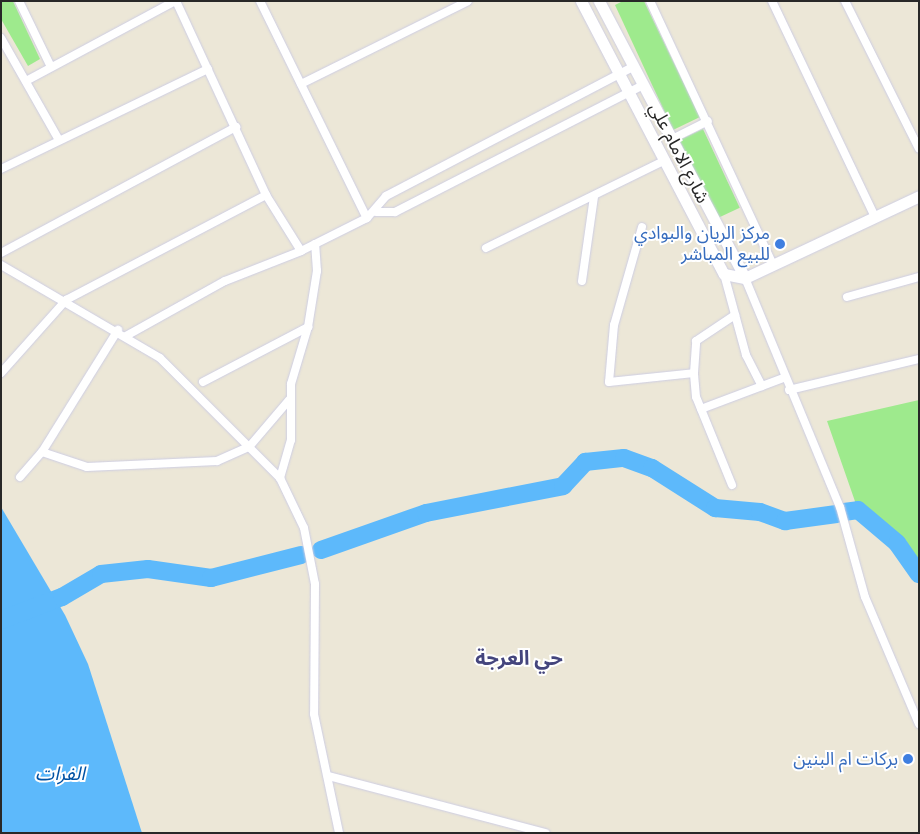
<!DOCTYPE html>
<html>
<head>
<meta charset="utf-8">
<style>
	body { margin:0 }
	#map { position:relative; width:920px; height:834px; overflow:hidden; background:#ece7d7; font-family:Figtree,"Noto Sans Arabic",sans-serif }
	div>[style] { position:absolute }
	.green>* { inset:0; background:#9eea8d; transform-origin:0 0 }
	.water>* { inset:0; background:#5db9fb }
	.river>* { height:18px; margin:-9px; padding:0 9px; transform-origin:9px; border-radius:9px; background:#5db9fb }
	.roads { filter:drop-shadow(0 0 1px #cdcde3) drop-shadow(0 0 1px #cdcde3) }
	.street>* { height:8px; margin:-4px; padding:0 4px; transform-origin:4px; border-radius:4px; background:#fff }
	.secondary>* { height:11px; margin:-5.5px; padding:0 5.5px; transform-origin:5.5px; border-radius:5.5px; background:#fff }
	.dots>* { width:14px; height:14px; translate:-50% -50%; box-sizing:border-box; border:2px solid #fff; border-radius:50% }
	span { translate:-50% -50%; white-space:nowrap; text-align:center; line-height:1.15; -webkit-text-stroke:4px #fff; paint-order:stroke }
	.street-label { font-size:18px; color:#282828 }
	.shop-label { font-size:18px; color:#366cbe }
	.right { translate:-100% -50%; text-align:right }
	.water-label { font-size:19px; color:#0052a4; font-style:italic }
	.quarter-label { font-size:20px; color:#44457d; font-weight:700 }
	.frame { position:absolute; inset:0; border:2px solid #282828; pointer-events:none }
</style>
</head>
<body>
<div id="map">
	<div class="green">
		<i style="clip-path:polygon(1px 1px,13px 1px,40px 59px,28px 66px,1px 19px)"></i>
		<i style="clip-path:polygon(623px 1px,644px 1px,700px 117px,673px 130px,615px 5px)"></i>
		<i style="left:703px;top:129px;width:87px;height:26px;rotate:65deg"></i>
		<i style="clip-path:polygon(919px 400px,919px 574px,897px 543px,858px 510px,827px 421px)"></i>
	</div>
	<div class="water">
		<i style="clip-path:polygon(1px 507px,65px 615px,88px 664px,142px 833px,1px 833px)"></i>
	</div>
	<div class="river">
		<i style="left:844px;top:512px;width:14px;rotate:-8deg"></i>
		<i style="left:858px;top:510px;width:51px;rotate:40.2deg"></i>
		<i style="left:897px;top:543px;width:38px;rotate:55deg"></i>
		<i style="left:321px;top:550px;width:111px;rotate:-19.4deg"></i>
		<i style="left:426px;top:513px;width:140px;rotate:-11.1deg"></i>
		<i style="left:563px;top:486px;width:33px;rotate:-47deg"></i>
		<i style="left:585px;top:462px;width:39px;rotate:-6deg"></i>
		<i style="left:624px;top:458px;width:30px;rotate:20deg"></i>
		<i style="left:652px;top:468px;width:75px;rotate:32.4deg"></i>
		<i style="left:715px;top:508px;width:45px;rotate:5.1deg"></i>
		<i style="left:760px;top:512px;width:27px;rotate:20deg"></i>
		<i style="left:785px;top:521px;width:52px;rotate:-7.7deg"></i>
		<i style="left:1px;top:620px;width:65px;rotate:-20.7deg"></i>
		<i style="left:62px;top:597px;width:45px;rotate:-30.5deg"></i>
		<i style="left:101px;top:574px;width:47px;rotate:-6.1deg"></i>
		<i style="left:148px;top:569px;width:64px;rotate:8.1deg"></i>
		<i style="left:211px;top:578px;width:93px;rotate:-14.3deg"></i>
	</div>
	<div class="roads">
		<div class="street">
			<i style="left:19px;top:1px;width:73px;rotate:64.1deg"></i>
			<i style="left:176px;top:1px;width:214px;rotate:65.1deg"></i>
			<i style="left:266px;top:195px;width:66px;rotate:58deg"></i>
			<i style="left:260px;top:1px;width:242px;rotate:63.8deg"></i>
			<i style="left:650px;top:1px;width:291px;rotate:65deg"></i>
			<i style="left:772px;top:1px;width:239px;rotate:64.5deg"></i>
			<i style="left:845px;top:1px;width:165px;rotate:63.4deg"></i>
			<i style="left:1px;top:38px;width:117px;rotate:60.4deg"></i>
			<i style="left:26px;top:81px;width:169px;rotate:-28.2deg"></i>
			<i style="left:301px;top:84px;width:186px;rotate:-26.4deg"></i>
			<i style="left:672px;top:139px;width:40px;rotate:-26.6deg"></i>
			<i style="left:1px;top:169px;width:230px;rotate:-25.8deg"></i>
			<i style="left:376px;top:212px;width:19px"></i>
			<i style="left:395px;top:212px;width:279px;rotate:-27.1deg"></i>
			<i style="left:642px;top:227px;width:102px;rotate:105.9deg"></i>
			<i style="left:614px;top:325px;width:57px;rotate:95deg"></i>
			<i style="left:609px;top:382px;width:85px;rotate:-6deg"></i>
			<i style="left:486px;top:248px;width:200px;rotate:-26.1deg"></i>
			<i style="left:1px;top:253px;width:267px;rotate:-28.2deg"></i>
			<i style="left:1px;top:265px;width:184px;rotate:30.3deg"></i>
			<i style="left:160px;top:358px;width:170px;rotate:45deg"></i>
			<i style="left:280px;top:478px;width:55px;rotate:64.4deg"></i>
			<i style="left:304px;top:528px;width:57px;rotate:78.9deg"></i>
			<i style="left:315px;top:584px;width:130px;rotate:90.4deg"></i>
			<i style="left:314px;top:714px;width:122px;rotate:78.1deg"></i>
			<i style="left:724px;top:274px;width:84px;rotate:74.8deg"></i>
			<i style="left:746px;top:355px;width:35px;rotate:63deg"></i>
			<i style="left:745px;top:278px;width:248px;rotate:67.5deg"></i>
			<i style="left:840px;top:507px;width:93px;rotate:74.5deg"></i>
			<i style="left:865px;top:597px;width:138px;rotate:67deg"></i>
			<i style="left:582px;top:281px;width:85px;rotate:-81.9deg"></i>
			<i style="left:847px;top:297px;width:75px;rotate:-15.5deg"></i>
			<i style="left:126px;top:336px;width:113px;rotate:-29.1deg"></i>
			<i style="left:225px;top:281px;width:82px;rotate:-21.5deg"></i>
			<i style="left:301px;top:251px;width:74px;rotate:-26.6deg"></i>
			<i style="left:367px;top:218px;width:29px;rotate:-49deg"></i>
			<i style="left:386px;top:196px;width:279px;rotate:-27.6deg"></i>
			<i style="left:1px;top:373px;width:98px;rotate:-48.3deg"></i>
			<i style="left:66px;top:300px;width:226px;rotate:-27.7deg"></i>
			<i style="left:203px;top:382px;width:119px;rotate:-27.6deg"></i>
			<i style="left:789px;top:390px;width:134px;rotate:-13.4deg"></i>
			<i style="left:701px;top:409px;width:88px;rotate:-20.7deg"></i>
			<i style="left:42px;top:452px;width:47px;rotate:18.4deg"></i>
			<i style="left:87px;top:467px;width:130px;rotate:-2.6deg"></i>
			<i style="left:217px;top:461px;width:35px;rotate:-24deg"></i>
			<i style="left:249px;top:447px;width:62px;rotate:-49.6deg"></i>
			<i style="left:20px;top:477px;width:33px;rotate:-49deg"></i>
			<i style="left:42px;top:452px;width:144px;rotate:-58.1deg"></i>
			<i style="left:280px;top:478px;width:40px;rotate:-74deg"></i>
			<i style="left:291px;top:440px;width:56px;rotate:-90deg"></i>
			<i style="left:291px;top:384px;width:59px;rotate:-73.4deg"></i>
			<i style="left:308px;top:327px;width:57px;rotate:-80.9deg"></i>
			<i style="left:317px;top:271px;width:27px;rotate:-94deg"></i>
			<i style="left:732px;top:485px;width:95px;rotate:-112.2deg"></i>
			<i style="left:696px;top:397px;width:24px;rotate:-95deg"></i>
			<i style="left:694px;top:373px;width:32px;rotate:-86deg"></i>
			<i style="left:696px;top:341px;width:47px;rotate:-33.7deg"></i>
			<i style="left:328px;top:776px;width:225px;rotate:14.7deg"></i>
		</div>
		<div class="secondary">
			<i style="left:581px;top:1px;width:308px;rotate:62.4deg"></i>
			<i style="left:724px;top:274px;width:21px;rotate:11deg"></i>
			<i style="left:745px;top:278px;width:192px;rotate:-25.2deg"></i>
			<i style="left:599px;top:1px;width:313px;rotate:62.2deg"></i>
		</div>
	</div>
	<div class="dots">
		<i style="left:780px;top:244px;background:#3f7fe0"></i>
		<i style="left:908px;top:759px;background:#3f7fe0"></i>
	</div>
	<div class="street-label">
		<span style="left:679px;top:153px;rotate:63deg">شارع الامام علي</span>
	</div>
	<div class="shop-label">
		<span class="right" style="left:770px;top:244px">مركز الريان والبوادي<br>للبيع المباشر</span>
		<span class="right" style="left:898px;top:759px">بركات ام البنين</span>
	</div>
	<div class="water-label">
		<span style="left:60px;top:774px">الفرات</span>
	</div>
	<div class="quarter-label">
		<span style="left:519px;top:658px">حي العرجة</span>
	</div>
	<div class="frame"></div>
</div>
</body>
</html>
